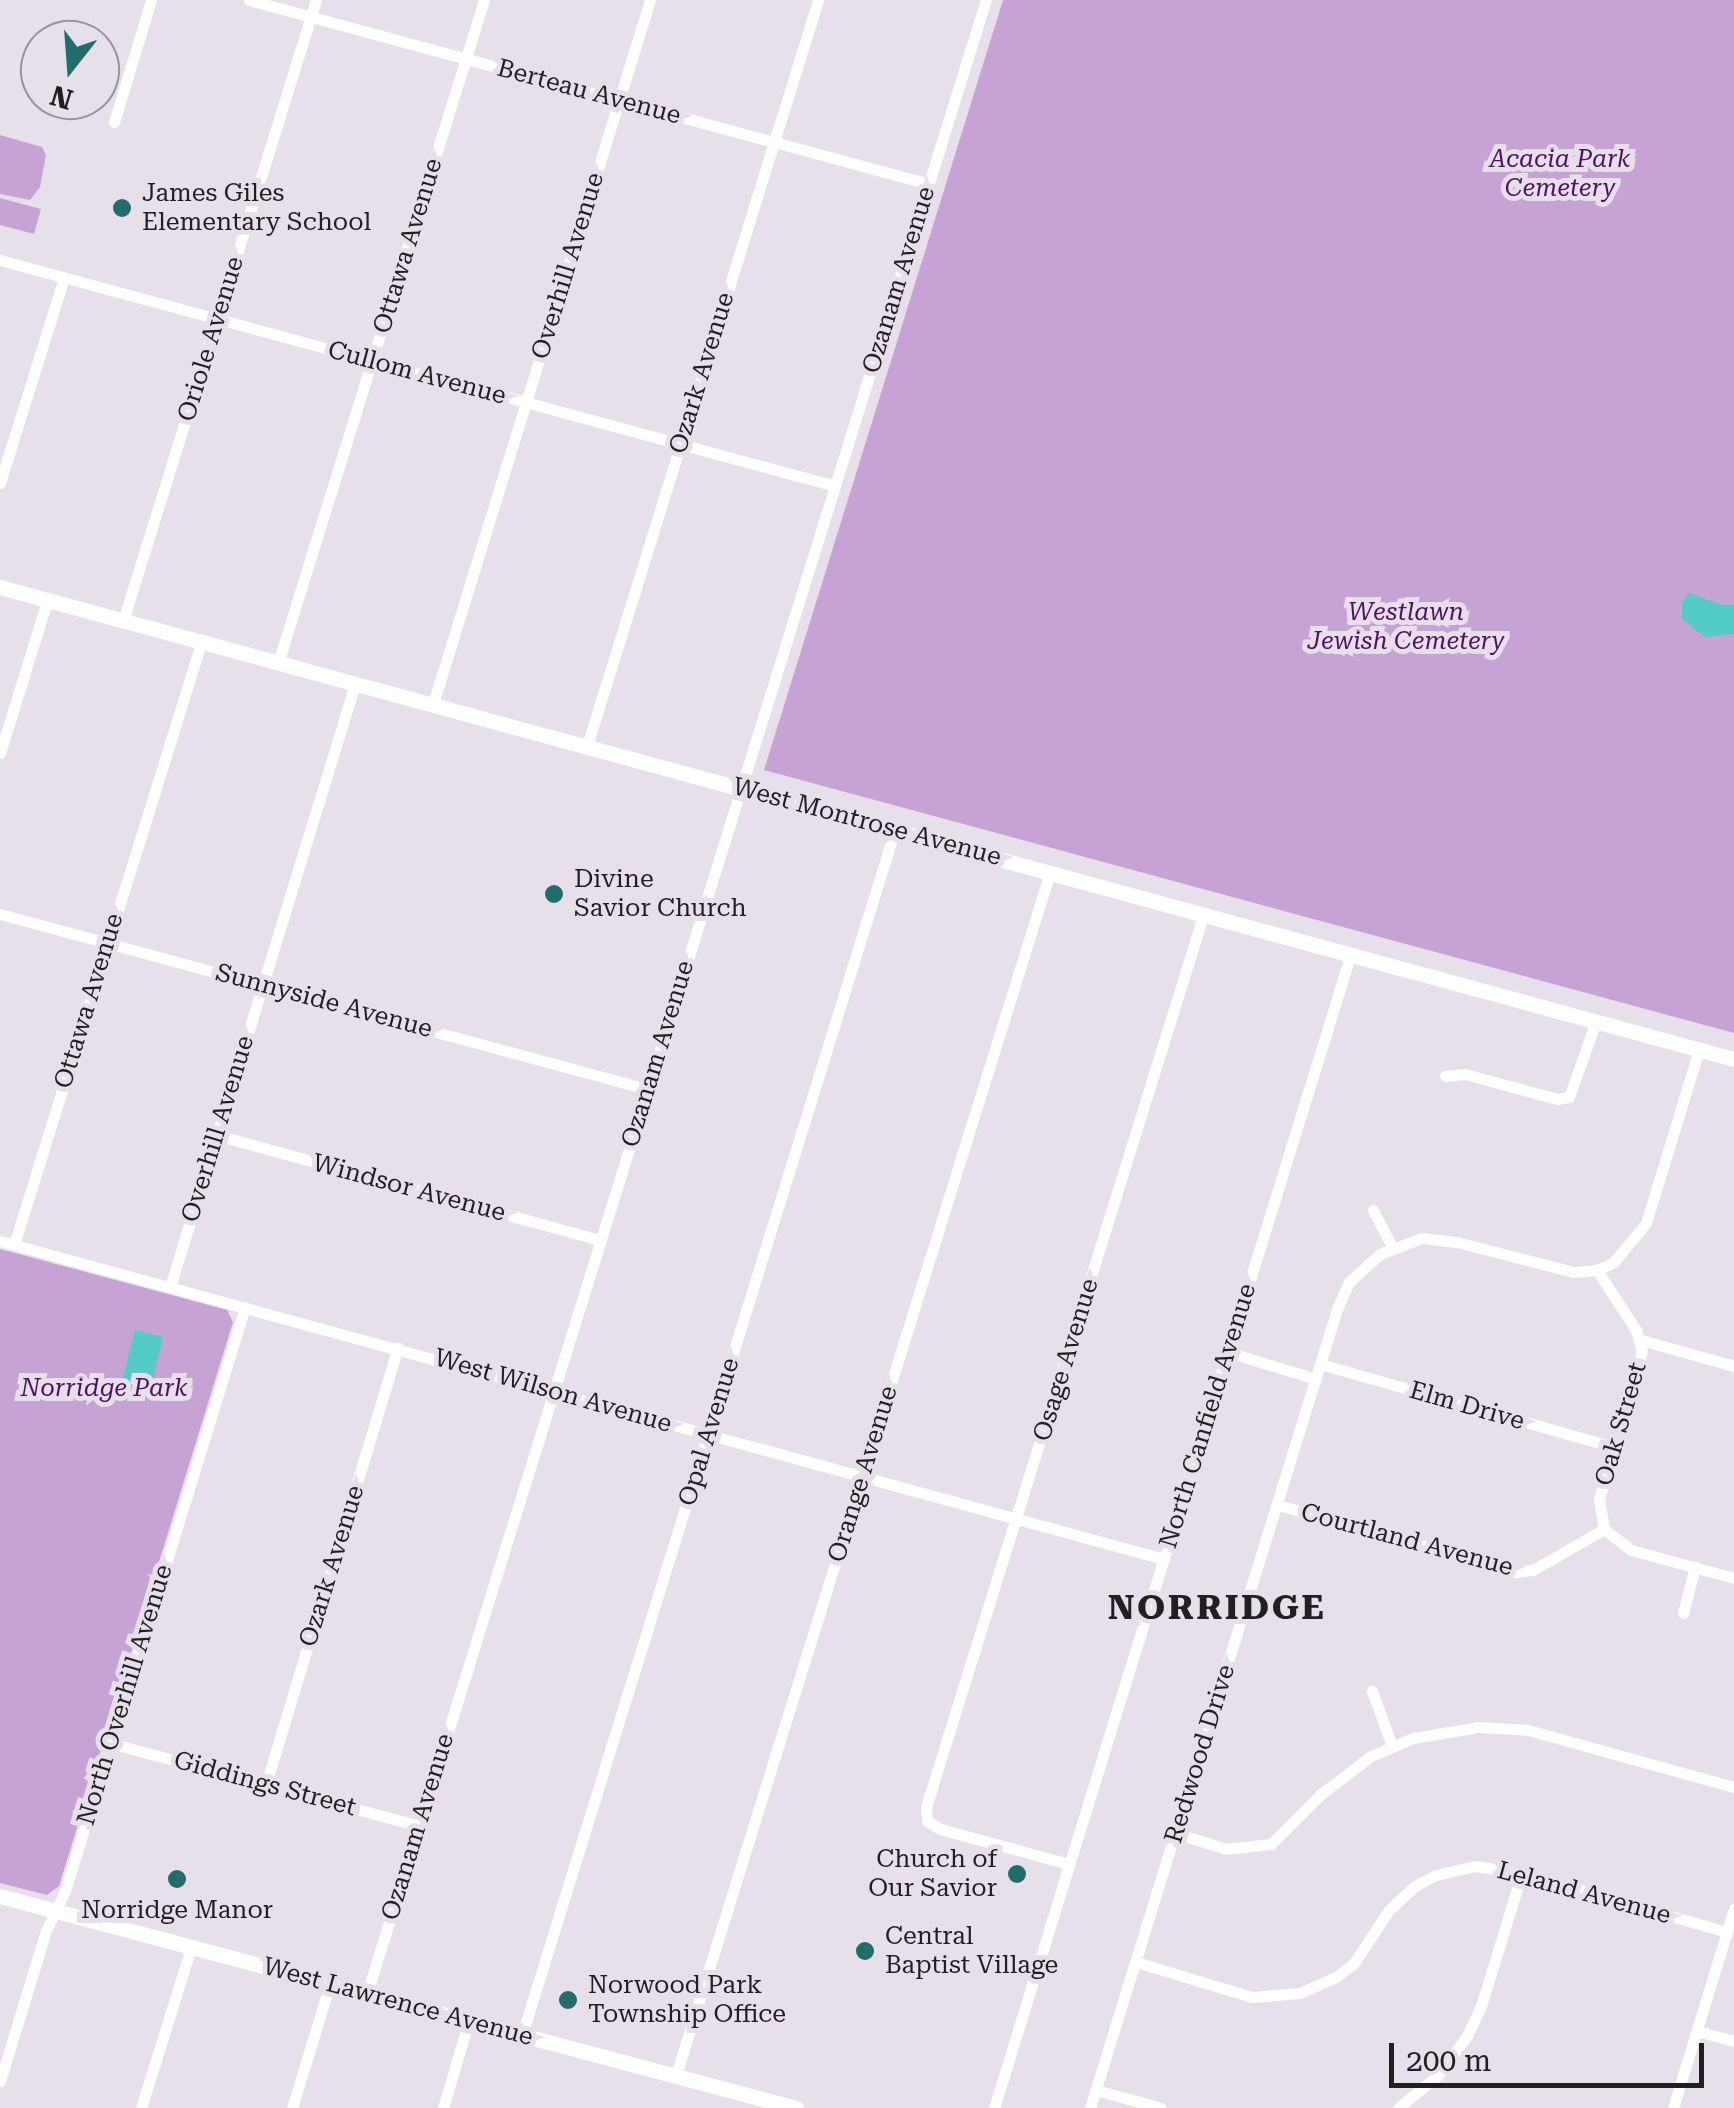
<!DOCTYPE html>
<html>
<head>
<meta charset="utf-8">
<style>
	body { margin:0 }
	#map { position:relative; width:1734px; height:2108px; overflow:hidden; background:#e7dfea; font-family:"Roboto Serif",serif }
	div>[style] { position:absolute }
	.green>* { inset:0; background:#c7a2d4 }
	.water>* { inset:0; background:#53cbc7; transform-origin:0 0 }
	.street>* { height:11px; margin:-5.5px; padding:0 5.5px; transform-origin:5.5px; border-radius:5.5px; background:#fff }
	.secondary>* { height:15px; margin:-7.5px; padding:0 7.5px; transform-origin:7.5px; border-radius:7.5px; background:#fff }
	.dots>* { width:28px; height:28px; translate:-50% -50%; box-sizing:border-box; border:5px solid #e7dfea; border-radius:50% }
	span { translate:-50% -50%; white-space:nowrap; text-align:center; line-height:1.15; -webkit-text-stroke:10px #e7dfea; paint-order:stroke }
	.street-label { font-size:25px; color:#221f23 }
	.park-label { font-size:25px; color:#501262; font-style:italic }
	.poi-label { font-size:25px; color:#221f23 }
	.left { translate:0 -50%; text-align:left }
	.right { translate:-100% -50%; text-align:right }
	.district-label { font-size:35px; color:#221f23; font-weight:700; letter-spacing:2.5px }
	.north { position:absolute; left:20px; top:20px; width:100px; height:100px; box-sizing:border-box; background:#e7dfea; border:2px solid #98929a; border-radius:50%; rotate:197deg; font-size:28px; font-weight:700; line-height:40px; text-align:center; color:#221f23 }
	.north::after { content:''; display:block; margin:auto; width:35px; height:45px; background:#226d6b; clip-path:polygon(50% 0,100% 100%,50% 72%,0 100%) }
	.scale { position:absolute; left:1389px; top:2043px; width:315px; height:45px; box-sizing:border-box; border:5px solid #221f23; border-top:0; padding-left:12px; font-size:30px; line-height:35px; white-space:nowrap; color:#221f23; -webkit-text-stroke:8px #e7dfea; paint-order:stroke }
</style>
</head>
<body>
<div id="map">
	<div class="green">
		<i style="clip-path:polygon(1003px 0,1734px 0,1734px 1033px,764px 770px)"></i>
		<i style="clip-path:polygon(0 135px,42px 147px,46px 155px,40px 187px,30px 200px,0 194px)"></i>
		<i style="clip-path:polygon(0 198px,41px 209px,34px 234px,0 225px)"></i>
		<i style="clip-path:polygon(0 1249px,227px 1310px,233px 1322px,59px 1886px,47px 1895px,0 1883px)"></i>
	</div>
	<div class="water">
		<i style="clip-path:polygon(1689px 593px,1722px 605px,1734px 605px,1734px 634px,1705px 637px,1682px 619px,1682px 603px)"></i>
		<i style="left:135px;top:1330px;width:29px;height:60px;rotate:14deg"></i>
	</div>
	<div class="street">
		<i style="left:249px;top:0;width:704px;rotate:15.14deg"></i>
		<i style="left:114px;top:122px;width:127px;rotate:-73.1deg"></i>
		<i style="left:0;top:260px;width:865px;rotate:15.14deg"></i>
		<i style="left:0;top:483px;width:215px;rotate:-72.7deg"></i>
		<i style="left:123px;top:621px;width:650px;rotate:-72.74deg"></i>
		<i style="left:278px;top:663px;width:694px;rotate:-72.74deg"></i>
		<i style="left:433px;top:704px;width:737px;rotate:-72.87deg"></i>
		<i style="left:587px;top:746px;width:781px;rotate:-72.79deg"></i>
		<i style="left:0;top:753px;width:159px;rotate:-72.8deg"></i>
		<i style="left:0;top:914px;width:670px;rotate:15.14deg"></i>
		<i style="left:1445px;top:1076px;width:20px;rotate:-6deg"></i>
		<i style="left:1465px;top:1074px;width:95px;rotate:15.2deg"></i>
		<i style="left:1557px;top:1099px;width:12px;rotate:-9deg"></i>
		<i style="left:1569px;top:1097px;width:81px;rotate:-70.4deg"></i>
		<i style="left:216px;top:1135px;width:399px;rotate:15.3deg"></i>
		<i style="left:1373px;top:1210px;width:42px;rotate:62.8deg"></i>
		<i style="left:0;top:1241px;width:1207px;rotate:15.28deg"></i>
		<i style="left:14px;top:1245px;width:630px;rotate:-72.74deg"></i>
		<i style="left:1597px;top:1270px;width:72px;rotate:57deg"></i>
		<i style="left:1636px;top:1330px;width:23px;rotate:75deg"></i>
		<i style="left:1642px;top:1352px;width:154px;rotate:106.2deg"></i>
		<i style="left:1599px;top:1500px;width:29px;rotate:80deg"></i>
		<i style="left:1604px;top:1529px;width:34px;rotate:38deg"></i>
		<i style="left:1631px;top:1550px;width:107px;rotate:15.2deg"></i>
		<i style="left:170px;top:1287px;width:631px;rotate:-72.94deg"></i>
		<i style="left:1641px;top:1340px;width:97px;rotate:15.6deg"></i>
		<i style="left:1228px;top:1352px;width:92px;rotate:17.1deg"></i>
		<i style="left:1320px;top:1364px;width:305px;rotate:15.8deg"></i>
		<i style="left:1278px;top:1505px;width:247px;rotate:15.7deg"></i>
		<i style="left:1516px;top:1572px;width:17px;rotate:-7deg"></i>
		<i style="left:1533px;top:1570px;width:82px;rotate:-30deg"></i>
		<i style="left:1683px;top:1613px;width:48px;rotate:-75.4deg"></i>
		<i style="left:1372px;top:1691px;width:59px;rotate:70deg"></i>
		<i style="left:110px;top:1743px;width:320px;rotate:15deg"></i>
		<i style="left:266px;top:1784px;width:456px;rotate:-73.2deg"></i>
		<i style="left:1175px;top:1833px;width:53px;rotate:17.4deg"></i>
		<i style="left:1226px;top:1849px;width:45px;rotate:-6.3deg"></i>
		<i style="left:1271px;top:1844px;width:71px;rotate:-45deg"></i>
		<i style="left:1321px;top:1794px;width:63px;rotate:-37.2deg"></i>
		<i style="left:1371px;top:1756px;width:46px;rotate:-23.2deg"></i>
		<i style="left:1413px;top:1738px;width:67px;rotate:-9.5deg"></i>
		<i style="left:1479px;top:1727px;width:49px;rotate:3.5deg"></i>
		<i style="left:1528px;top:1730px;width:214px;rotate:15.5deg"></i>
		<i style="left:1069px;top:1864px;width:134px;rotate:-164.8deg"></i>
		<i style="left:940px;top:1829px;width:15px;rotate:-148deg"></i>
		<i style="left:927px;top:1821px;width:14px;rotate:-94deg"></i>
		<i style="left:926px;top:1807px;width:936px;rotate:-72.73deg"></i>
		<i style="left:1136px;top:1962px;width:121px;rotate:16.8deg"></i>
		<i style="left:1252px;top:1997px;width:48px;rotate:-4.8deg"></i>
		<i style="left:1300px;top:1993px;width:39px;rotate:-24deg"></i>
		<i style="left:1336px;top:1977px;width:23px;rotate:-38deg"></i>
		<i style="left:1354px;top:1963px;width:64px;rotate:-56.6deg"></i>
		<i style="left:1389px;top:1910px;width:35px;rotate:-43deg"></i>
		<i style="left:1415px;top:1886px;width:24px;rotate:-28deg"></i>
		<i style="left:1436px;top:1875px;width:40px;rotate:-13deg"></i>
		<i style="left:1475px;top:1866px;width:48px;rotate:8.5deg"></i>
		<i style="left:1522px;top:1873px;width:213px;rotate:16.1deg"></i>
		<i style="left:367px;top:1993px;width:2087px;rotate:-72.75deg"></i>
		<i style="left:1697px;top:2031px;width:38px;rotate:15deg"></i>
		<i style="left:522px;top:2035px;width:1262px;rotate:-72.81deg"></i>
		<i style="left:676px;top:2075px;width:1260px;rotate:-72.73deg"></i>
		<i style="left:0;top:2081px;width:157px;rotate:-73deg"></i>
		<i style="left:46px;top:1931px;width:44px;rotate:-64.6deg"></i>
		<i style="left:65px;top:1891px;width:611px;rotate:-72.87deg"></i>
		<i style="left:1096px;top:2090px;width:67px;rotate:15.5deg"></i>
		<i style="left:141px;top:2108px;width:169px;rotate:-72.7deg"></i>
		<i style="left:292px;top:2108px;width:130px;rotate:-73deg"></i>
		<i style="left:443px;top:2108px;width:92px;rotate:-73.5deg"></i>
		<i style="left:994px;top:2108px;width:1209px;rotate:-72.82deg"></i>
		<i style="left:1090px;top:2108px;width:836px;rotate:-72.82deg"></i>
		<i style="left:1337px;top:1309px;width:30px;rotate:-66deg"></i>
		<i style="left:1349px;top:1282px;width:42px;rotate:-42.1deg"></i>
		<i style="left:1380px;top:1254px;width:45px;rotate:-20.9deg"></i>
		<i style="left:1422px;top:1238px;width:35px;rotate:7deg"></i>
		<i style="left:1457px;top:1242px;width:121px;rotate:14.4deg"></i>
		<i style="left:1574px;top:1272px;width:23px;rotate:-5deg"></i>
		<i style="left:1597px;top:1270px;width:17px;rotate:-24deg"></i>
		<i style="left:1613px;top:1263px;width:52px;rotate:-50.5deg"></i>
		<i style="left:1646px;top:1223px;width:181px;rotate:-73deg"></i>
		<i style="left:1398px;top:2108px;width:52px;rotate:-39.5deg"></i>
		<i style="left:1438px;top:2075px;width:49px;rotate:-53.4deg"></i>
		<i style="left:1467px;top:2036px;width:33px;rotate:-65deg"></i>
		<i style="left:1481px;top:2006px;width:139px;rotate:-72.9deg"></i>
		<i style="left:1673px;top:2108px;width:208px;rotate:-73deg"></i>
	</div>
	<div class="secondary">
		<i style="left:0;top:587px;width:1797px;rotate:15.23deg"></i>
		<i style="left:0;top:1896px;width:824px;rotate:14.91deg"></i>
	</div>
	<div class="dots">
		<i style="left:122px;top:208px;background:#226d6b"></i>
		<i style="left:554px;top:894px;background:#226d6b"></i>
		<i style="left:1017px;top:1874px;background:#226d6b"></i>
		<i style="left:177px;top:1879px;background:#226d6b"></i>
		<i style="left:865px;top:1951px;background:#226d6b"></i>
		<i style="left:568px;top:2000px;background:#226d6b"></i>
	</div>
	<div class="street-label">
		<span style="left:589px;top:92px;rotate:15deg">Berteau Avenue</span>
		<span style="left:408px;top:246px;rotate:-73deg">Ottawa Avenue</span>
		<span style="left:568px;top:266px;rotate:-73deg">Overhill Avenue</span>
		<span style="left:899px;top:280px;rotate:-73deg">Ozanam Avenue</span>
		<span style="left:211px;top:339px;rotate:-73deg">Oriole Avenue</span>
		<span style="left:417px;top:373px;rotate:15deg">Cullom Avenue</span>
		<span style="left:702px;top:373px;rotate:-73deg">Ozark Avenue</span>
		<span style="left:867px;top:822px;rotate:15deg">West Montrose Avenue</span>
		<span style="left:89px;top:1001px;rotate:-73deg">Ottawa Avenue</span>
		<span style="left:324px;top:1001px;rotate:15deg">Sunnyside Avenue</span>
		<span style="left:658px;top:1054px;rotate:-73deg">Ozanam Avenue</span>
		<span style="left:218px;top:1129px;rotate:-73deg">Overhill Avenue</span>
		<span style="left:409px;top:1188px;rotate:15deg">Windsor Avenue</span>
		<span style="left:1066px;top:1360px;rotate:-73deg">Osage Avenue</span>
		<span style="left:553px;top:1391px;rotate:16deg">West Wilson Avenue</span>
		<span style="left:1467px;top:1406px;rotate:16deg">Elm Drive</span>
		<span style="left:1208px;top:1416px;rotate:-73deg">North Canfield Avenue</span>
		<span style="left:1621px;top:1424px;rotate:-74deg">Oak Street</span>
		<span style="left:709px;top:1432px;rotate:-73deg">Opal Avenue</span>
		<span style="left:863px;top:1474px;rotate:-73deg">Orange Avenue</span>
		<span style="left:1407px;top:1540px;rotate:15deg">Courtland Avenue</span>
		<span style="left:332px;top:1566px;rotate:-73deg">Ozark Avenue</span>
		<span style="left:125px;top:1695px;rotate:-73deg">North Overhill Avenue</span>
		<span style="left:1200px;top:1754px;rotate:-73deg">Redwood Drive</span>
		<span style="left:265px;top:1784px;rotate:15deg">Giddings Street</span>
		<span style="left:418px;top:1827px;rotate:-73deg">Ozanam Avenue</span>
		<span style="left:1584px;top:1893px;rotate:15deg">Leland Avenue</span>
		<span style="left:398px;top:2002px;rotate:15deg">West Lawrence Avenue</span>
	</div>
	<div class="park-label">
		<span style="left:1560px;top:174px">Acacia Park<br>Cemetery</span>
		<span style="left:1406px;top:627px">Westlawn<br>Jewish Cemetery</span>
		<span style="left:104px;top:1388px">Norridge Park</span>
	</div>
	<div class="poi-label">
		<span class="left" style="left:142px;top:208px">James Giles<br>Elementary School</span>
		<span class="left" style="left:574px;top:894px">Divine<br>Savior Church</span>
		<span class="right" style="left:997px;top:1874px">Church of<br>Our Savior</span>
		<span style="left:177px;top:1910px">Norridge Manor</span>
		<span class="left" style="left:885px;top:1951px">Central<br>Baptist Village</span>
		<span class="left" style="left:588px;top:2000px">Norwood Park<br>Township Office</span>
	</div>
	<div class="district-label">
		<span style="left:1217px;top:1608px">NORRIDGE</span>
	</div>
	<div class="north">N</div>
	<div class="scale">200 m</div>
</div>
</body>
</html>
